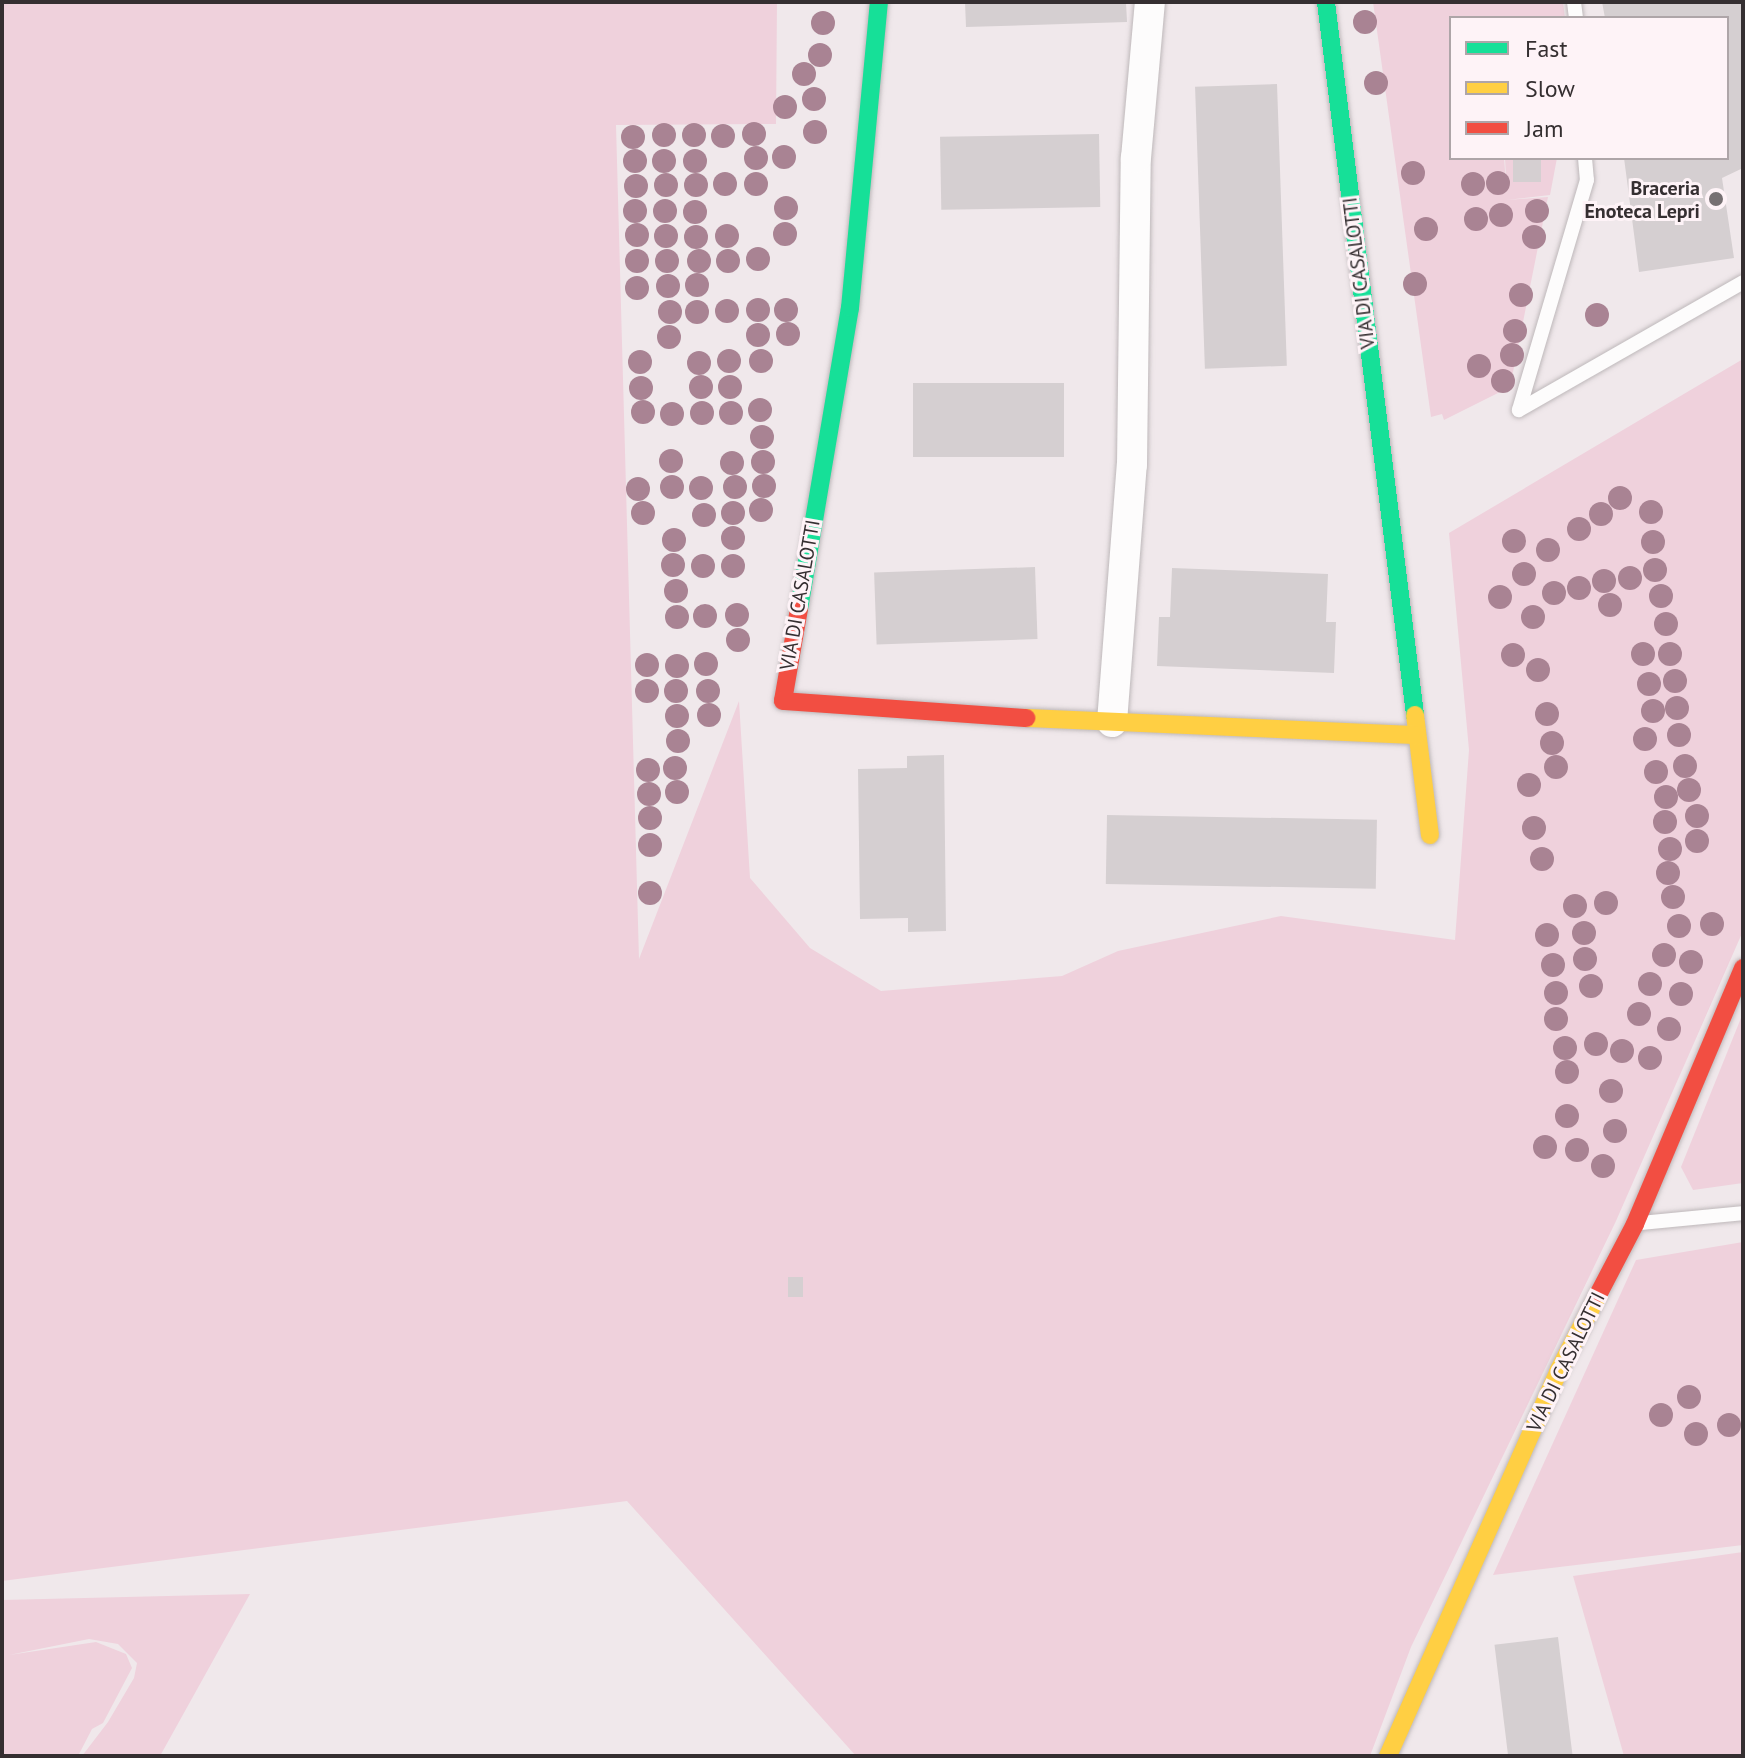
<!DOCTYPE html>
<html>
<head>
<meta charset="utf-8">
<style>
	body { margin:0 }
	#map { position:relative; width:1745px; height:1758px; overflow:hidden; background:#f0e8eb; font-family:"PT Sans",sans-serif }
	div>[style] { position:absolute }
	.green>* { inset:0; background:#efd1dc }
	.building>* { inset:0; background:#d5cfd1; transform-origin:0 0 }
	.roads { filter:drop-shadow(0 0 2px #beb8ba) drop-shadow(0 0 2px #beb8ba) }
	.lane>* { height:14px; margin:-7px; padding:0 7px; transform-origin:7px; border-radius:7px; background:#fdfcfc }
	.street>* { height:30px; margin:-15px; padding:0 15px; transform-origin:15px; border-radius:15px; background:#fdfcfc }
	.fast>* { height:18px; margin:-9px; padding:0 9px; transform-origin:9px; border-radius:9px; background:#16e098 }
	.slow>* { height:18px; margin:-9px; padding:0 9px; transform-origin:9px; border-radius:9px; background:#ffcf43 }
	.jam>* { height:18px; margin:-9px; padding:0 9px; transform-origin:9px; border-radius:9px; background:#f24e42 }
	.trees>* { width:24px; height:24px; margin:-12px; border-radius:50%; background:#a98393 }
	.dots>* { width:22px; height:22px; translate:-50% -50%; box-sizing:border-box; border:4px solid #fef3f7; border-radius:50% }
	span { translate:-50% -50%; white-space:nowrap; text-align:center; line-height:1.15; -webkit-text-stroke:6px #fef3f7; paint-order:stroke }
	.poi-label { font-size:20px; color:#352f31; font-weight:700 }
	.right { translate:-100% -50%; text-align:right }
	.street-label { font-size:20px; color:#352f31 }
	.frame { position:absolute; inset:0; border:4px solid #352f31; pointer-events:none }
	.legend { position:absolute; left:1449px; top:16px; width:280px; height:144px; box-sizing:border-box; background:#fef3f7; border:2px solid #aea5a8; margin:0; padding:10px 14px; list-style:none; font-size:24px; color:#352f31 }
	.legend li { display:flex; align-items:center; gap:16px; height:40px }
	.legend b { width:40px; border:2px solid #aea5a8 }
</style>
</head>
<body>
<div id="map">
	<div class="green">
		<i style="clip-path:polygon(2px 2px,777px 2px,776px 124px,616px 125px,639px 959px,739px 701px,750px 878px,810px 948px,881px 991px,1062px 976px,1118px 951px,1281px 916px,1455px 940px,1469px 750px,1449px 533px,1743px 359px,1743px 931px,1616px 1221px,1411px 1647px,1370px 1756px,856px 1756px,627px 1501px,2px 1581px)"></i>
		<i style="clip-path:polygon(1373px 2px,1563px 2px,1565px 18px,1451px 18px,1451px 158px,1504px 158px,1507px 195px,1505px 158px,1557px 158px,1550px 195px,1507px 200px,1548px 197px,1510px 387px,1444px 420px,1442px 414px,1431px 417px)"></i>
		<i style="clip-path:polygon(1743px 1013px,1743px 1183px,1693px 1190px,1681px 1167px)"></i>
		<i style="clip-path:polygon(1743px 1242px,1743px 1545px,1493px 1575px,1636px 1260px)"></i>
		<i style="clip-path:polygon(1743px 1552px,1743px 1756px,1624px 1756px,1573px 1576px)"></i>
		<i style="clip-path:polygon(250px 1594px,160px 1756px,82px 1756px,108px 1722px,134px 1678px,137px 1663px,118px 1644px,89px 1639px,9px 1655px,96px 1642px,126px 1654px,132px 1668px,103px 1723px,92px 1729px,78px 1756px,2px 1756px,2px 1600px)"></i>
	</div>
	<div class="building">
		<i style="clip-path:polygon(965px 2px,1126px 2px,1127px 22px,966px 27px)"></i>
		<i style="clip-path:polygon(1602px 2px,1743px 2px,1743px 168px,1722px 178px,1734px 258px,1639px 272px,1624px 158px,1727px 158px,1727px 18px,1605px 18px)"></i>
		<i style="left:1277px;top:84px;width:282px;height:82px;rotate:88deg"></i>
		<i style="left:1099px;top:134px;width:73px;height:159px;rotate:89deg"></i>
		<i style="left:1513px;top:158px;width:28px;height:24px"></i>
		<i style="left:1064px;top:383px;width:74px;height:151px;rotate:90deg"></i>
		<i style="left:1035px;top:567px;width:72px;height:161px;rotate:88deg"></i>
		<i style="clip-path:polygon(1172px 568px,1328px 574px,1326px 622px,1336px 622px,1334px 673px,1157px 666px,1159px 617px,1170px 617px)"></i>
		<i style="clip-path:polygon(944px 755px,946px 931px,908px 932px,908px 918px,860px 919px,858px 769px,907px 768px,907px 756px)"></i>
		<i style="left:1107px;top:815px;width:270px;height:69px;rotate:1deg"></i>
		<i style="left:803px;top:1277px;width:20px;height:15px;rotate:90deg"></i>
		<i style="left:1558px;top:1637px;width:120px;height:64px;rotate:83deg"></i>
	</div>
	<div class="roads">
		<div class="lane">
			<i style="left:1574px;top:2px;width:16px;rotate:83deg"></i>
			<i style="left:1585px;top:158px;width:22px;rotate:85deg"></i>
			<i style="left:1587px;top:180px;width:240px;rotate:106.5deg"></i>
			<i style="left:1519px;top:410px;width:258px;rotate:-29.7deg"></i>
			<i style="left:1640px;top:1223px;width:103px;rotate:-5.5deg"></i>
		</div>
		<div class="street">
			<i style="left:1112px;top:722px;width:258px;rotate:-85.6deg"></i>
			<i style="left:1132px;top:465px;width:307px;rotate:-89.3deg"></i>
			<i style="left:1136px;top:158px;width:157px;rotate:-84.9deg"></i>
		</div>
		<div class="fast">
			<i style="left:1326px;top:2px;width:719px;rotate:82.88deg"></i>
			<i style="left:799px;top:609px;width:305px;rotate:-80.4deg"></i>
			<i style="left:850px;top:308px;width:307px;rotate:-84.6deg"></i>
		</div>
		<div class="slow">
			<i style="left:1415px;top:715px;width:121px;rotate:82.9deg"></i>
			<i style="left:1026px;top:718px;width:390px;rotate:2.5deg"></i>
			<i style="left:1388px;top:1756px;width:420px;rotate:-66.1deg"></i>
			<i style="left:1558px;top:1372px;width:89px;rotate:-62.6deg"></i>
		</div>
		<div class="jam">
			<i style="left:799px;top:609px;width:93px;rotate:99.9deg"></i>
			<i style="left:783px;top:701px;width:244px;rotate:4deg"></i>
			<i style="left:1599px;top:1293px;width:78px;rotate:-62.4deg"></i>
			<i style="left:1635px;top:1224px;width:278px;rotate:-67.1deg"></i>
		</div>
	</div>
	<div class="trees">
		<i style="left:1365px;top:22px"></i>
		<i style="left:823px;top:23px"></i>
		<i style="left:820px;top:55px"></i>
		<i style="left:804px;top:74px"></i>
		<i style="left:1376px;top:83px"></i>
		<i style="left:814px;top:99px"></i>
		<i style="left:785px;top:107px"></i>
		<i style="left:815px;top:132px"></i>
		<i style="left:754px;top:134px"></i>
		<i style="left:664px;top:135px"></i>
		<i style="left:694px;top:135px"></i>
		<i style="left:723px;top:136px"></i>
		<i style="left:633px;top:137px"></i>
		<i style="left:784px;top:157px"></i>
		<i style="left:756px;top:158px"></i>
		<i style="left:635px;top:161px"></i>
		<i style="left:664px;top:161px"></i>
		<i style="left:695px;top:161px"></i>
		<i style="left:1413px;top:173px"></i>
		<i style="left:1498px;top:183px"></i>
		<i style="left:725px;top:184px"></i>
		<i style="left:756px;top:184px"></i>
		<i style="left:1473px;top:184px"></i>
		<i style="left:666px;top:185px"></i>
		<i style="left:696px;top:185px"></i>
		<i style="left:636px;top:186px"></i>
		<i style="left:786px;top:208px"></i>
		<i style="left:635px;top:211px"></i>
		<i style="left:665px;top:211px"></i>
		<i style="left:1537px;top:211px"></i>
		<i style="left:695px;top:212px"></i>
		<i style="left:1501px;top:215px"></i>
		<i style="left:1476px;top:219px"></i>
		<i style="left:1426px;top:229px"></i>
		<i style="left:785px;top:234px"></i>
		<i style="left:637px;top:235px"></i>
		<i style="left:666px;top:236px"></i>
		<i style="left:727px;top:236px"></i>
		<i style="left:696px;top:237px"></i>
		<i style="left:1534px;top:237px"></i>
		<i style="left:758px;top:259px"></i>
		<i style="left:637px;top:261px"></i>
		<i style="left:667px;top:261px"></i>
		<i style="left:699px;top:261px"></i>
		<i style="left:728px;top:261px"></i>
		<i style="left:1415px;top:284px"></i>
		<i style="left:697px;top:285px"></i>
		<i style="left:668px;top:286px"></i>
		<i style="left:637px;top:288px"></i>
		<i style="left:1521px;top:295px"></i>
		<i style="left:758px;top:310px"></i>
		<i style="left:786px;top:310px"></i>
		<i style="left:727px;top:311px"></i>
		<i style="left:670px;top:312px"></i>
		<i style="left:697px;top:312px"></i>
		<i style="left:1597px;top:315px"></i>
		<i style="left:1515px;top:331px"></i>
		<i style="left:788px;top:334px"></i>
		<i style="left:758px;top:335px"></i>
		<i style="left:669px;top:337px"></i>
		<i style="left:1512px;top:355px"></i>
		<i style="left:729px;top:361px"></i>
		<i style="left:761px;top:361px"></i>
		<i style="left:640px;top:362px"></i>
		<i style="left:699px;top:363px"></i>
		<i style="left:1479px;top:366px"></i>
		<i style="left:1503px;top:381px"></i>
		<i style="left:701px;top:387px"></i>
		<i style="left:730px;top:387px"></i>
		<i style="left:641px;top:388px"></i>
		<i style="left:760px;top:410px"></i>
		<i style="left:643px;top:412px"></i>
		<i style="left:702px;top:413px"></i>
		<i style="left:731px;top:413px"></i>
		<i style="left:672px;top:414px"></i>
		<i style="left:762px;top:437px"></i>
		<i style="left:671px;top:461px"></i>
		<i style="left:763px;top:462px"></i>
		<i style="left:732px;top:463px"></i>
		<i style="left:764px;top:486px"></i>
		<i style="left:672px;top:487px"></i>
		<i style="left:735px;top:487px"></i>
		<i style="left:701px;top:488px"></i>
		<i style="left:638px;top:489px"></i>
		<i style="left:1620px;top:498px"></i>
		<i style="left:761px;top:510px"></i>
		<i style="left:1651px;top:512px"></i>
		<i style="left:643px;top:513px"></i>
		<i style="left:733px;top:513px"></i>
		<i style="left:1601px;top:514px"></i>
		<i style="left:704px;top:515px"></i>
		<i style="left:1579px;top:529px"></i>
		<i style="left:733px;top:538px"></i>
		<i style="left:674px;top:540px"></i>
		<i style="left:1514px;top:541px"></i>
		<i style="left:1653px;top:542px"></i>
		<i style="left:1548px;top:550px"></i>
		<i style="left:673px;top:565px"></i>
		<i style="left:703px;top:566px"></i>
		<i style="left:733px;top:566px"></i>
		<i style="left:1655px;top:570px"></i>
		<i style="left:1524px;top:574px"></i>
		<i style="left:1630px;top:578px"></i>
		<i style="left:1604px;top:581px"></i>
		<i style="left:1579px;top:588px"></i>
		<i style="left:676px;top:591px"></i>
		<i style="left:1554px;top:593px"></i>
		<i style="left:1661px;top:596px"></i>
		<i style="left:1500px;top:597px"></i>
		<i style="left:1610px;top:605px"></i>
		<i style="left:737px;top:615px"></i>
		<i style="left:705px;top:616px"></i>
		<i style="left:677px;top:617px"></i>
		<i style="left:1533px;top:617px"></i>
		<i style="left:1666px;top:624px"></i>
		<i style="left:738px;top:640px"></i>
		<i style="left:1643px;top:654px"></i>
		<i style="left:1670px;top:654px"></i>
		<i style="left:1513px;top:655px"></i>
		<i style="left:706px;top:664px"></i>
		<i style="left:647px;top:665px"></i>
		<i style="left:677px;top:666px"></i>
		<i style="left:1538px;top:670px"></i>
		<i style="left:1675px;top:681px"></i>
		<i style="left:1649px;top:684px"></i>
		<i style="left:647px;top:691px"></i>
		<i style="left:676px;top:691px"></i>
		<i style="left:708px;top:691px"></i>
		<i style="left:1677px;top:708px"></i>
		<i style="left:1653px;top:711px"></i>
		<i style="left:1547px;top:714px"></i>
		<i style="left:709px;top:715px"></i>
		<i style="left:677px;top:716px"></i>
		<i style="left:1679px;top:735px"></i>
		<i style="left:1645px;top:739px"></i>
		<i style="left:678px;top:741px"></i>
		<i style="left:1552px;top:743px"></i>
		<i style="left:1685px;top:766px"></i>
		<i style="left:1556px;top:767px"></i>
		<i style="left:675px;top:768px"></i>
		<i style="left:648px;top:770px"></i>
		<i style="left:1656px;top:772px"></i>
		<i style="left:1529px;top:785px"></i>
		<i style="left:1689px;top:790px"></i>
		<i style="left:677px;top:792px"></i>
		<i style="left:649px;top:794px"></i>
		<i style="left:1666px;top:797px"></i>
		<i style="left:1697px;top:816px"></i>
		<i style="left:650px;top:818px"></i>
		<i style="left:1665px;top:822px"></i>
		<i style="left:1534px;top:828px"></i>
		<i style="left:1697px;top:841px"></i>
		<i style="left:650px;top:845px"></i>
		<i style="left:1670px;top:849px"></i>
		<i style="left:1542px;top:859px"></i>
		<i style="left:1668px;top:873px"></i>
		<i style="left:650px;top:893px"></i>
		<i style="left:1673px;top:897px"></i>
		<i style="left:1606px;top:903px"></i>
		<i style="left:1575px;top:906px"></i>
		<i style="left:1712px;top:924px"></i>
		<i style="left:1679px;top:926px"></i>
		<i style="left:1584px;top:933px"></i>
		<i style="left:1547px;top:935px"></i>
		<i style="left:1664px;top:955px"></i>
		<i style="left:1585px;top:959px"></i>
		<i style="left:1691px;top:962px"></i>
		<i style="left:1553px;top:965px"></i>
		<i style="left:1650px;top:984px"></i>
		<i style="left:1591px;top:986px"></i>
		<i style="left:1556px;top:993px"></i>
		<i style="left:1681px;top:994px"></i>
		<i style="left:1639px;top:1014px"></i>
		<i style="left:1556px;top:1019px"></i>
		<i style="left:1669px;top:1029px"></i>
		<i style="left:1596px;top:1044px"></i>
		<i style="left:1565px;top:1048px"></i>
		<i style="left:1622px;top:1051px"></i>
		<i style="left:1650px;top:1058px"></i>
		<i style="left:1567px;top:1072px"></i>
		<i style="left:1611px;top:1091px"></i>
		<i style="left:1567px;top:1116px"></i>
		<i style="left:1615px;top:1131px"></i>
		<i style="left:1545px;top:1147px"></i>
		<i style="left:1577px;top:1150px"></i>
		<i style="left:1603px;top:1166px"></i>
		<i style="left:1689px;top:1397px"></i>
		<i style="left:1661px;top:1415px"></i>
		<i style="left:1729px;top:1425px"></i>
		<i style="left:1696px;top:1434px"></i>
	</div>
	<div class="dots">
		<i style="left:1716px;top:199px;background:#767072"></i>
	</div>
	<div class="poi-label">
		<span class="right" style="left:1700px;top:200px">Braceria<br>Enoteca Lepri</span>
	</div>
	<div class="street-label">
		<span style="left:1359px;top:273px;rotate:-97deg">VIA DI CASALOTTI</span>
		<span style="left:800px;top:595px;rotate:-80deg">VIA DI CASALOTTI</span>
		<span style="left:1566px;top:1362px;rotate:-64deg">VIA DI CASALOTTI</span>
	</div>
	<div class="frame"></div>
	<ul class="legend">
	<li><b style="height:10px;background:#16e098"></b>Fast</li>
	<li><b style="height:10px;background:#ffcf43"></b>Slow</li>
	<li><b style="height:10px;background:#f24e42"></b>Jam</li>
	</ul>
</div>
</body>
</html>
